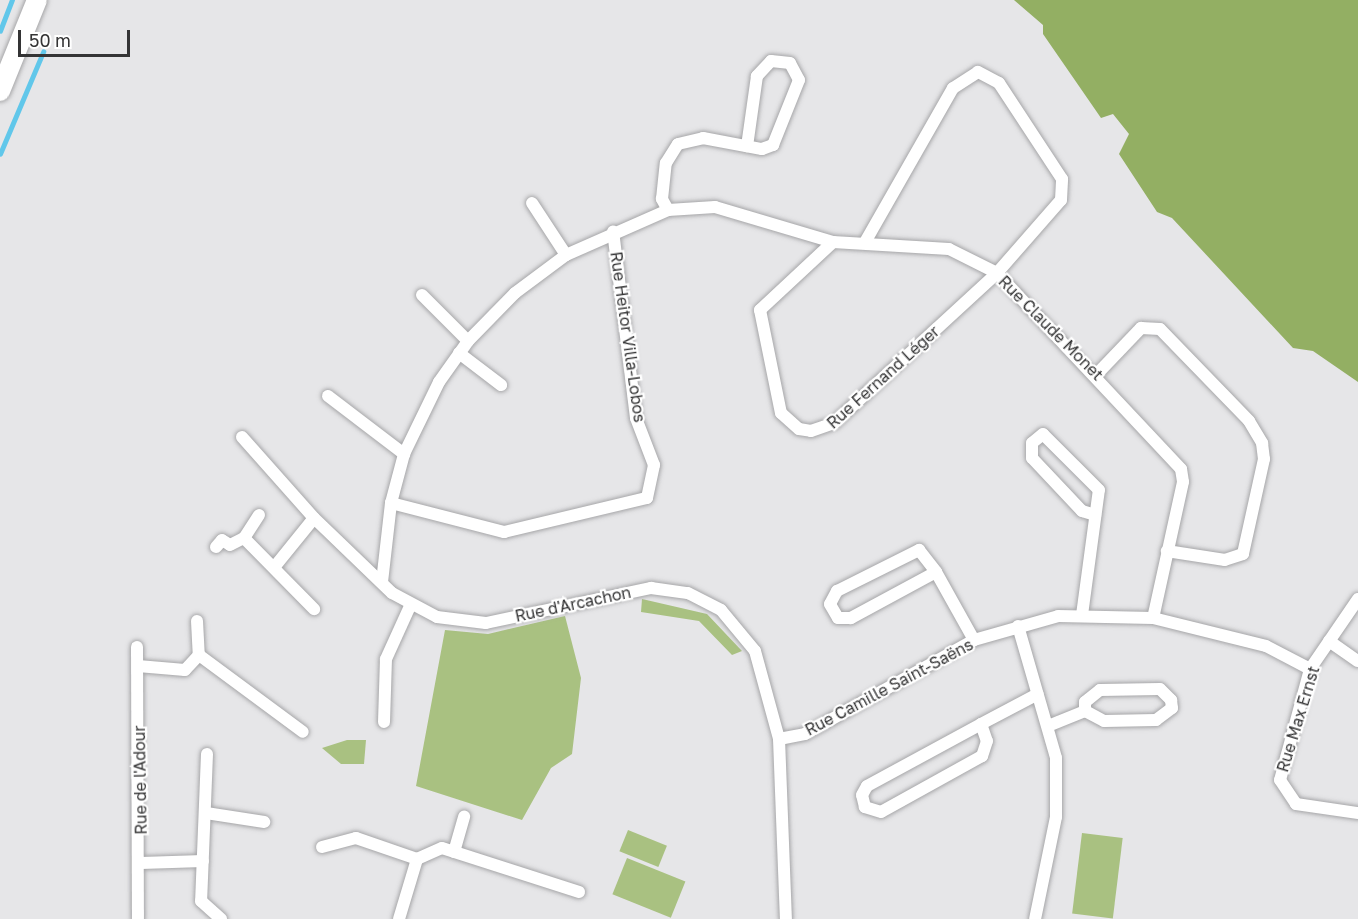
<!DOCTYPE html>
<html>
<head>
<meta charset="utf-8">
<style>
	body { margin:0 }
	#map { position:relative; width:1358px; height:919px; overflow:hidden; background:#e6e6e8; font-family:"Golos Text",sans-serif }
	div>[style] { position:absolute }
	.green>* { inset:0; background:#a9c181; transform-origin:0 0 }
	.forest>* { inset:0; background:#93af63 }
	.stream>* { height:4.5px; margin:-2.25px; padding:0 2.25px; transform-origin:2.25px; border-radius:2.25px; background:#61c7ea }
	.roads { filter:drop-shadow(0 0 2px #a6a6a8) drop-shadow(0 0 2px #a6a6a8) }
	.minor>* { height:12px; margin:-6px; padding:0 6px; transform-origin:6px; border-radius:6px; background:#fff }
	.primary>* { height:20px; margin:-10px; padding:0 10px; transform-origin:10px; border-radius:10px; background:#fff }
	span { translate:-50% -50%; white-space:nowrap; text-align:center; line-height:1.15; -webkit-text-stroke:4.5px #fff; paint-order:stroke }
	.street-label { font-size:16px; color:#343435 }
	.scale { position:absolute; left:18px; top:30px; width:112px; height:27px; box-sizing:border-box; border:3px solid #343435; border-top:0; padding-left:8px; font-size:18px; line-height:21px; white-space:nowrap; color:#343435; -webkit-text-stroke:4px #fff; paint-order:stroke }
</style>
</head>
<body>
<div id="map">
	<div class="green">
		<i style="clip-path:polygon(642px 599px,707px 614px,742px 651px,732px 655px,699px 621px,641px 612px)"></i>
		<i style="clip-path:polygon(565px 616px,581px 678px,572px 754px,551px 768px,522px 820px,416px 786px,445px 630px,488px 634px)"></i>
		<i style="clip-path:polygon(347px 740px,366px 740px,364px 764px,341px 764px,322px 748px)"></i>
		<i style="left:628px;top:830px;width:42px;height:23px;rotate:22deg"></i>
		<i style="left:1082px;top:833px;width:41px;height:81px;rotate:7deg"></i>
		<i style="left:627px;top:858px;width:63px;height:39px;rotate:22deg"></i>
	</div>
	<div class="forest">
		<i style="clip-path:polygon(1014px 0,1358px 0,1358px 382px,1313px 351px,1293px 348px,1172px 218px,1157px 212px,1119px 154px,1129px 134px,1113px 114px,1101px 118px,1043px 34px,1043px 25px)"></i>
	</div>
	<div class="stream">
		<i style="left:0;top:31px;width:33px;rotate:-69deg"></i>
		<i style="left:0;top:154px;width:111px;rotate:-67.1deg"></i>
	</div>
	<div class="roads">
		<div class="minor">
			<i style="left:532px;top:203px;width:62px;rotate:56.8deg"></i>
			<i style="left:668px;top:210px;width:13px;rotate:-119deg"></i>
			<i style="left:662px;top:199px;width:36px;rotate:-84deg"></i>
			<i style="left:666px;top:163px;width:22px;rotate:-58deg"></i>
			<i style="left:678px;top:144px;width:26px;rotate:-13deg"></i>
			<i style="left:703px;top:138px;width:60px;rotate:10.6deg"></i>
			<i style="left:762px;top:149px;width:12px;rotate:-20deg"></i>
			<i style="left:773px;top:145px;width:70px;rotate:-68.2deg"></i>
			<i style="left:799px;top:80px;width:19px;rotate:-118deg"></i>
			<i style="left:790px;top:63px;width:19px;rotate:-174deg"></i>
			<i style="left:771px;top:61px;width:21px;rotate:133deg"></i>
			<i style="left:757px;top:76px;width:71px;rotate:98.1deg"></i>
			<i style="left:833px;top:242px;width:100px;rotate:137deg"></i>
			<i style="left:760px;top:310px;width:105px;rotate:78.5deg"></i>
			<i style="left:781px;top:413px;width:24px;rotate:42deg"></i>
			<i style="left:799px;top:429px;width:12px;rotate:9deg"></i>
			<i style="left:811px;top:431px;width:24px;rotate:-19deg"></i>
			<i style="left:834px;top:423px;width:222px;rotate:-42.6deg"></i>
			<i style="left:997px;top:273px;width:97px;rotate:-48.8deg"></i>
			<i style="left:1061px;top:200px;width:21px;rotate:-87deg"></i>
			<i style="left:1062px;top:179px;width:115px;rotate:-123.3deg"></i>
			<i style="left:999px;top:83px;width:24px;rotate:-152deg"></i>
			<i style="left:978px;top:72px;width:30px;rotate:147deg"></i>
			<i style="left:953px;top:88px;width:177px;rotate:119.7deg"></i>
			<i style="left:422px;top:295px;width:65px;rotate:45deg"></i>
			<i style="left:459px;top:353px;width:53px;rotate:37.3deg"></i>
			<i style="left:1097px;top:374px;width:64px;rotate:-46.3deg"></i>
			<i style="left:1141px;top:328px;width:19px;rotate:3deg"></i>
			<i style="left:1160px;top:329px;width:128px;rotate:45.9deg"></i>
			<i style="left:1249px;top:421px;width:26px;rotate:59deg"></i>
			<i style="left:1262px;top:443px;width:16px;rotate:83deg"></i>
			<i style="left:1264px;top:459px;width:97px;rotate:102.5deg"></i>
			<i style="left:1243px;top:554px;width:19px;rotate:162deg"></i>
			<i style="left:1225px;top:560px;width:59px;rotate:-171.2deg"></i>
			<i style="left:328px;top:396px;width:96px;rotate:37.3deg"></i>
			<i style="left:242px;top:437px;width:108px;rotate:48.4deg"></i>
			<i style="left:314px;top:518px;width:108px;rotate:43.9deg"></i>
			<i style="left:392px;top:593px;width:51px;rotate:28.1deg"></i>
			<i style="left:437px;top:617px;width:49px;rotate:7deg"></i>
			<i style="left:486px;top:623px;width:169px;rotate:-12deg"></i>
			<i style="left:651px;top:588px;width:37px;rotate:8deg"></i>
			<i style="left:688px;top:593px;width:37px;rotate:27deg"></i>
			<i style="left:721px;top:610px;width:53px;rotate:50.3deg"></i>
			<i style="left:755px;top:651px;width:91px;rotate:74.7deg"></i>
			<i style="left:779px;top:739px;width:180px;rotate:87.8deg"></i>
			<i style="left:391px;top:503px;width:117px;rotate:14.4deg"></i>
			<i style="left:504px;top:532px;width:147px;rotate:-13.4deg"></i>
			<i style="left:647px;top:498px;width:34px;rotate:-78deg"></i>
			<i style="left:654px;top:465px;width:50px;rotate:-111deg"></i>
			<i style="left:636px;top:418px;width:188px;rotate:-97deg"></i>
			<i style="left:259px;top:515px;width:27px;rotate:123deg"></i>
			<i style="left:244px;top:538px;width:100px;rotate:45.4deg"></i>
			<i style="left:216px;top:547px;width:9px;rotate:-49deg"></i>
			<i style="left:222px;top:540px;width:9px;rotate:32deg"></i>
			<i style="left:230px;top:545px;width:16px;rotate:-27deg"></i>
			<i style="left:276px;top:565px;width:60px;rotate:-51deg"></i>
			<i style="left:936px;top:572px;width:97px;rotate:151.6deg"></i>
			<i style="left:851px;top:618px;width:13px;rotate:180deg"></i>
			<i style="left:838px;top:618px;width:16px;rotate:-120deg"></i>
			<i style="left:830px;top:604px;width:15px;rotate:-62deg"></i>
			<i style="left:837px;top:591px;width:92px;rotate:-26.6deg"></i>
			<i style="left:919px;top:550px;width:28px;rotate:52deg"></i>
			<i style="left:936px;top:572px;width:78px;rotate:60.8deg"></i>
			<i style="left:382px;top:582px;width:80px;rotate:-83.5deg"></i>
			<i style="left:391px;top:503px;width:51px;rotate:-75.1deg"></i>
			<i style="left:404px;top:454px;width:80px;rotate:-64.1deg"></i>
			<i style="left:439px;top:382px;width:50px;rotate:-54.7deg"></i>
			<i style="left:468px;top:341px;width:67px;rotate:-45.6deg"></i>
			<i style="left:515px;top:293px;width:64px;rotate:-36.7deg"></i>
			<i style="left:566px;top:255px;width:111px;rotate:-23.8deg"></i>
			<i style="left:668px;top:210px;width:47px;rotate:-3.7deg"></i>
			<i style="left:715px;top:207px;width:123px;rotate:16.5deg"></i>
			<i style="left:833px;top:242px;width:116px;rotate:3.5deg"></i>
			<i style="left:949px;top:249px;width:54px;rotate:26.6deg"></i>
			<i style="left:997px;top:273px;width:269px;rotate:46.8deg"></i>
			<i style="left:1181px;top:469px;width:13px;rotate:81deg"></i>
			<i style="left:1183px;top:482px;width:139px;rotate:102.4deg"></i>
			<i style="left:1358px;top:599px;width:85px;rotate:124.4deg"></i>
			<i style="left:1310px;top:669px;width:115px;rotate:105.1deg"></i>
			<i style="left:1280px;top:780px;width:29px;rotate:56deg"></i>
			<i style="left:1296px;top:804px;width:63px;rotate:8.3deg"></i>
			<i style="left:1082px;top:615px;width:126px;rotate:-82.3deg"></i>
			<i style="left:1099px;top:490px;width:79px;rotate:-135deg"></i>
			<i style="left:1043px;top:434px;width:14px;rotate:141deg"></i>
			<i style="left:1032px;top:443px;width:15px;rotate:90deg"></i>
			<i style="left:1032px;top:458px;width:73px;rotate:46.7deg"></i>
			<i style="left:1082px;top:511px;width:14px;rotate:17deg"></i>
			<i style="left:197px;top:621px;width:34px;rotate:87deg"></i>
			<i style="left:1018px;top:626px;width:137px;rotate:73.9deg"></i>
			<i style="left:1056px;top:758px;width:59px;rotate:90deg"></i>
			<i style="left:1056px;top:817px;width:104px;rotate:101.6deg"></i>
			<i style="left:1329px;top:641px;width:35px;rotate:35deg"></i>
			<i style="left:137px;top:647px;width:272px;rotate:89.8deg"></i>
			<i style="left:138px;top:666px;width:47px;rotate:4.9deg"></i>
			<i style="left:185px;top:670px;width:21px;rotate:-47deg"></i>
			<i style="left:199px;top:655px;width:129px;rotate:36.5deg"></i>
			<i style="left:1160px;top:689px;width:16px;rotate:45deg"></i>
			<i style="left:1171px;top:700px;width:8px;rotate:83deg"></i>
			<i style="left:1172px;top:708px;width:20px;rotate:143deg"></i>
			<i style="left:1156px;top:720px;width:52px;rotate:178.9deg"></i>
			<i style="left:1104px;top:721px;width:21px;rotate:-152deg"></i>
			<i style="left:1085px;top:711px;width:9px;rotate:-90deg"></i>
			<i style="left:1085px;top:702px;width:19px;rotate:-39deg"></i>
			<i style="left:1100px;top:690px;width:60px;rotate:-1deg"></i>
			<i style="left:384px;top:722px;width:63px;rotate:-88.2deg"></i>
			<i style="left:386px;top:659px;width:58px;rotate:-65.6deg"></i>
			<i style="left:981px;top:724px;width:18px;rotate:71deg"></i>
			<i style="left:987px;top:741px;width:16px;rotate:108deg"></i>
			<i style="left:982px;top:756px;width:115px;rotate:151deg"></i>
			<i style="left:881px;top:812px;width:17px;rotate:-163deg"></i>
			<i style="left:865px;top:807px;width:12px;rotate:-104deg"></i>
			<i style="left:862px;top:795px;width:10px;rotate:-61deg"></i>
			<i style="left:867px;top:786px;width:130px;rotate:-28.5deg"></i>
			<i style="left:981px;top:724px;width:64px;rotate:-27.8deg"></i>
			<i style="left:1048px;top:726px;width:40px;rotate:-22deg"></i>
			<i style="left:779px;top:739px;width:26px;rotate:-11deg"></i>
			<i style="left:805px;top:734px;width:193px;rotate:-29.1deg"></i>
			<i style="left:974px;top:640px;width:87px;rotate:-15.9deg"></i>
			<i style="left:1058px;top:616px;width:95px;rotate:1.2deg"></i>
			<i style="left:1153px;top:618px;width:116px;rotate:13.9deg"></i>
			<i style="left:1266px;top:646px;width:50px;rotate:27.6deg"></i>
			<i style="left:207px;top:754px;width:147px;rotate:92.3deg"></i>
			<i style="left:201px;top:901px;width:27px;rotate:42deg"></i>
			<i style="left:206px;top:813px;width:59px;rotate:8.8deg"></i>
			<i style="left:322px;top:847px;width:35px;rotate:-15deg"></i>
			<i style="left:356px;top:838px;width:65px;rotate:19deg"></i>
			<i style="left:454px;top:852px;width:37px;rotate:-74deg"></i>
			<i style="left:141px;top:863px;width:62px;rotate:-1.8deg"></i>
			<i style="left:399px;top:919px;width:63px;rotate:-73.3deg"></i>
			<i style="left:417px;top:859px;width:27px;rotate:-24deg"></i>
			<i style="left:442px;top:848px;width:144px;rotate:17.8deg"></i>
		</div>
		<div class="primary">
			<i style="left:0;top:91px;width:98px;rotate:-67.9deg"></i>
		</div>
	</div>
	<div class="street-label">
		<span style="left:1051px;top:328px;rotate:45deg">Rue Claude Monet</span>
		<span style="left:628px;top:337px;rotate:82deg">Rue Heitor Villa-Lobos</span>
		<span style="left:883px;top:377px;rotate:-42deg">Rue Fernand Léger</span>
		<span style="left:573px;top:604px;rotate:-12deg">Rue d'Arcachon</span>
		<span style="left:889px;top:687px;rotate:-28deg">Rue Camille Saint-Saëns</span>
		<span style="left:1298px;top:719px;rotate:-73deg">Rue Max Ernst</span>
		<span style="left:140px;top:780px;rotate:-91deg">Rue de l'Adour</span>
	</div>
	<div class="scale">50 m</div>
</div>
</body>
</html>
